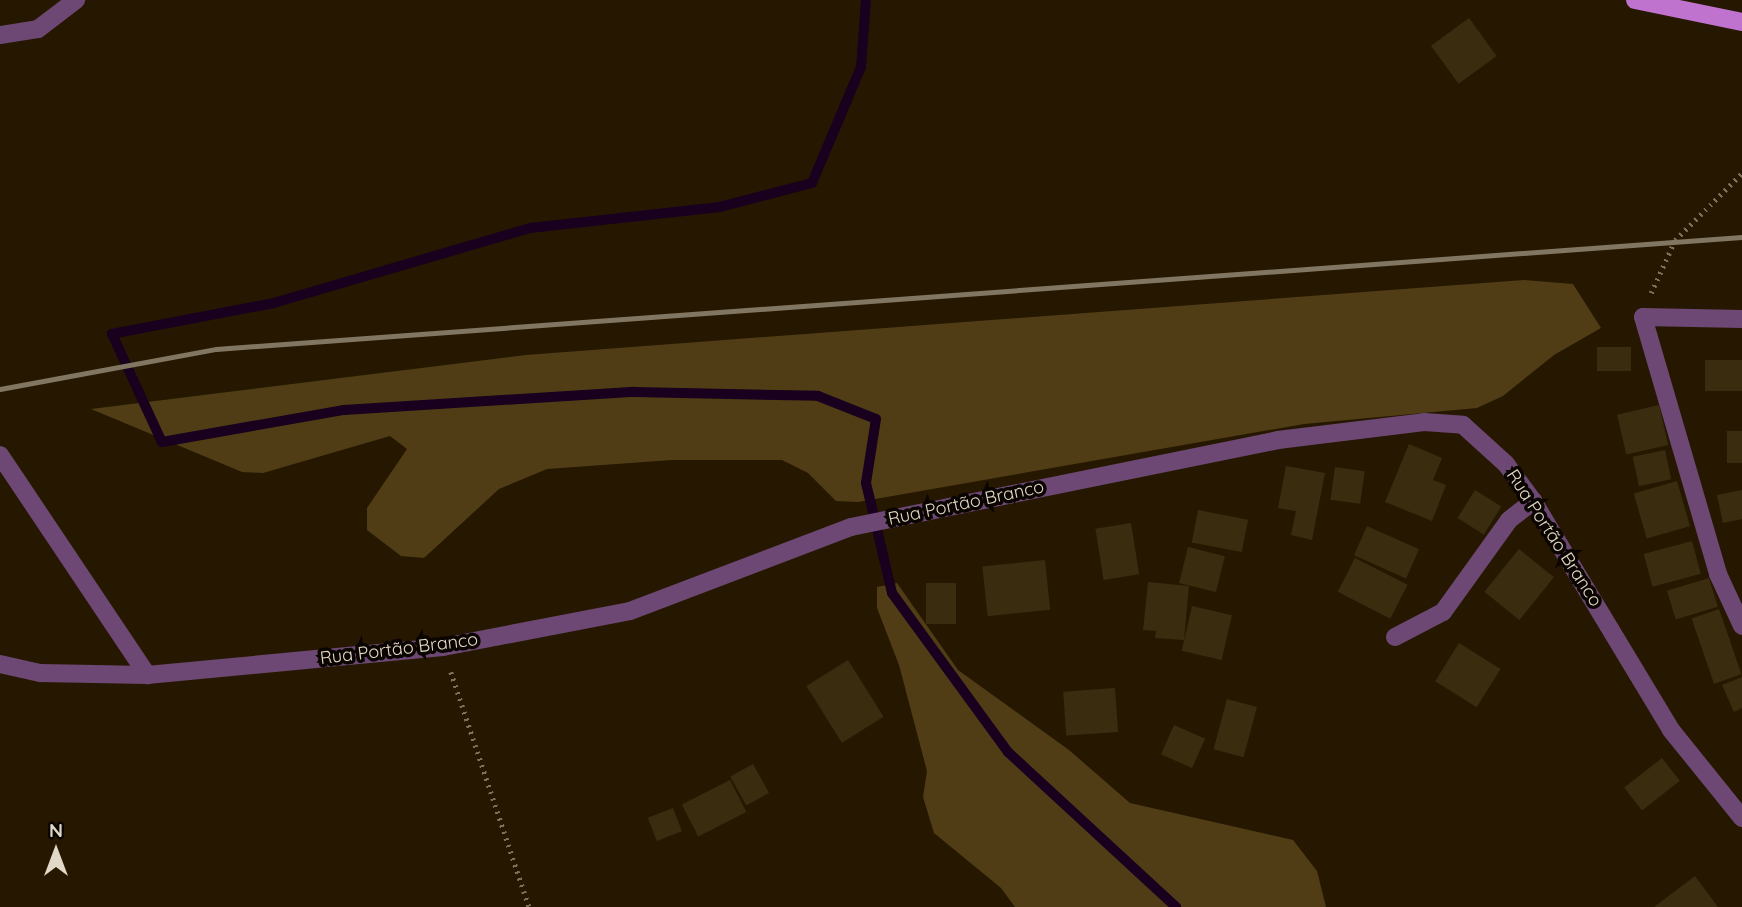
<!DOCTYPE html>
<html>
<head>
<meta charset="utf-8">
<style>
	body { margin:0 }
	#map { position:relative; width:1742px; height:907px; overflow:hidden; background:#261800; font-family:Quicksand,sans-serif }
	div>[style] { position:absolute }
	.green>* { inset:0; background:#503d15 }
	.stream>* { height:10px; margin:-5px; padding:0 5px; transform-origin:5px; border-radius:5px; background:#18001e }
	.building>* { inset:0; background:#3a2c0e; transform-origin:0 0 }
	.path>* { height:4.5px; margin-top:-2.25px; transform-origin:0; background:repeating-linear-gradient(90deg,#7d715d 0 2px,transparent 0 7px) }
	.minor>* { height:18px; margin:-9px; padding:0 9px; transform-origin:9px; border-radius:9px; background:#6d4874 }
	.major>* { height:18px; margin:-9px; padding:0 9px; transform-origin:9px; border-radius:9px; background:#c072cf }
	.rail>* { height:5px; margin:-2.5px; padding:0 2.5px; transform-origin:2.5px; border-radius:2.5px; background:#817661 }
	span { translate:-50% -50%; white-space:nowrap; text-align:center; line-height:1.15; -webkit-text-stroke:7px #0a0500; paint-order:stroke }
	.street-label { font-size:18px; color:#e1d8c7 }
	.north { position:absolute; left:21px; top:816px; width:70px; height:70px; -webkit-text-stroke:5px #0a0500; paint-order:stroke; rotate:0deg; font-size:19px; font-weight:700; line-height:28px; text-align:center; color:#e1d8c7 }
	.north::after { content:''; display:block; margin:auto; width:24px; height:32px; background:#e1d8c7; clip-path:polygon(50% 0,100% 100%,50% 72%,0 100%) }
</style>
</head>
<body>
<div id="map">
	<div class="green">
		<i style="clip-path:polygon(1524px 280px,1573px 284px,1601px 328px,1554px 355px,1503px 396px,1477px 408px,1304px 424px,858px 502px,836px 501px,808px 473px,782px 460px,672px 460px,547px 469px,499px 489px,424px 558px,401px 556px,367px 530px,367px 508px,407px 449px,390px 436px,263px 473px,242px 472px,91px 409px,526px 355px)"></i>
		<i style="clip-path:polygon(897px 583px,958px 670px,1069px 750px,1130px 803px,1293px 840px,1317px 871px,1326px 907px,1015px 907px,1001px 888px,934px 833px,923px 797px,927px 771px,899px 665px,877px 608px,877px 587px)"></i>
	</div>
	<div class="stream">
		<i style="left:866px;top:0;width:67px;rotate:94.3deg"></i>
		<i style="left:861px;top:67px;width:126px;rotate:112.9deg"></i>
		<i style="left:812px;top:183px;width:95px;rotate:165.4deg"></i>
		<i style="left:720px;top:207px;width:191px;rotate:173.7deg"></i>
		<i style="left:530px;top:228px;width:267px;rotate:163.7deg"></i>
		<i style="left:274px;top:303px;width:165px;rotate:169.2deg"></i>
		<i style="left:112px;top:334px;width:119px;rotate:65.2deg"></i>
		<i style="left:162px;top:442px;width:185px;rotate:-10deg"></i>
		<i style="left:344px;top:410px;width:291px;rotate:-3.6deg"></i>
		<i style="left:634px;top:392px;width:184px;rotate:1.2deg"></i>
		<i style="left:818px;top:396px;width:62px;rotate:21.6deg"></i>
		<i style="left:876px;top:419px;width:65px;rotate:98.9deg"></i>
		<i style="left:866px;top:483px;width:113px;rotate:76.7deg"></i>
		<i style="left:892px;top:593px;width:197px;rotate:53.9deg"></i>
		<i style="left:1008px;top:752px;width:229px;rotate:42.7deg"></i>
	</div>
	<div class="building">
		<i style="left:1469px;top:18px;width:47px;height:47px;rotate:54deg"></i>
		<i style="left:1597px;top:347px;width:34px;height:24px"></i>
		<i style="left:1742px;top:360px;width:31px;height:37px;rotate:90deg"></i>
		<i style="left:1659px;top:405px;width:41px;height:43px;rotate:77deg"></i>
		<i style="left:1727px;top:431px;width:15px;height:32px"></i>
		<i style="clip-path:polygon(1409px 444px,1442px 458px,1433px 480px,1446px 485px,1432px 521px,1385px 502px)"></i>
		<i style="left:1665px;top:450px;width:30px;height:33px;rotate:78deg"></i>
		<i style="clip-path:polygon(1286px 466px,1325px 473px,1312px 540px,1291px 535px,1296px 511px,1278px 508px)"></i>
		<i style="left:1335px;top:467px;width:30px;height:33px;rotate:8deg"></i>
		<i style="left:1677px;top:481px;width:47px;height:45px;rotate:74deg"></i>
		<i style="left:1475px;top:490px;width:31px;height:33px;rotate:32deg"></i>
		<i style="clip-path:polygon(1742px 490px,1742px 519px,1723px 523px,1717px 495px)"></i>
		<i style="left:1198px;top:510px;width:51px;height:33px;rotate:11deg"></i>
		<i style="left:1131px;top:523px;width:52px;height:36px;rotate:81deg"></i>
		<i style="left:1367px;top:526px;width:57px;height:32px;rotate:24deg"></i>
		<i style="left:1692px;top:541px;width:34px;height:50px;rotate:75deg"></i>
		<i style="left:1188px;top:547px;width:38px;height:37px;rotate:14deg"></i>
		<i style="left:1519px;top:549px;width:45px;height:55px;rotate:39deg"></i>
		<i style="left:1355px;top:558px;width:59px;height:38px;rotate:27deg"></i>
		<i style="left:1045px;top:560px;width:50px;height:63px;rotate:84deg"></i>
		<i style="left:1709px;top:578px;width:30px;height:44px;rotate:73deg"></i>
		<i style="clip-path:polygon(1148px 582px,1189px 586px,1184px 640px,1155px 638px,1156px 631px,1143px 630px)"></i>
		<i style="left:926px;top:583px;width:30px;height:41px"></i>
		<i style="left:1192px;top:606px;width:41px;height:46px;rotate:13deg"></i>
		<i style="left:1719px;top:609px;width:69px;height:29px;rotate:71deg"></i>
		<i style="left:1459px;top:643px;width:49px;height:45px;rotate:32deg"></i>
		<i style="left:848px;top:660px;width:67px;height:49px;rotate:58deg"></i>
		<i style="clip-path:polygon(1742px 677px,1742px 708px,1734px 712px,1722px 685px)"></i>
		<i style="left:1115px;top:688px;width:44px;height:52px;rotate:86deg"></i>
		<i style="left:1227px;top:699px;width:31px;height:52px;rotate:15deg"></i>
		<i style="left:1174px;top:725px;width:34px;height:32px;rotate:24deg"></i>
		<i style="left:1662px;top:758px;width:29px;height:48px;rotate:52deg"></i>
		<i style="left:753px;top:764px;width:33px;height:26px;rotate:61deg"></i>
		<i style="left:730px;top:780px;width:36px;height:54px;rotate:63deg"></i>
		<i style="left:673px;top:808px;width:25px;height:27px;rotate:69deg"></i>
		<i style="clip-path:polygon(1695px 876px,1718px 907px,1654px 907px)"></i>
	</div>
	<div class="path">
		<i style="left:1651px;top:293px;width:58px;rotate:-65.6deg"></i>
		<i style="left:1675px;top:240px;width:95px;rotate:-45deg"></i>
		<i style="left:451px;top:672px;width:248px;rotate:71.6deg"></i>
	</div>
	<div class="minor">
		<i style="left:0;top:35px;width:38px;rotate:-9deg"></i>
		<i style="left:38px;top:29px;width:48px;rotate:-37.3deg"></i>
		<i style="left:1742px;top:319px;width:99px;rotate:-178.8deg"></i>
		<i style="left:1643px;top:317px;width:268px;rotate:73.7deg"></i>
		<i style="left:1718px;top:574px;width:57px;rotate:65.2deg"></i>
		<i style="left:0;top:455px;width:265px;rotate:56.2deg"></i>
		<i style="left:1395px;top:637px;width:54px;rotate:-27.5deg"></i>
		<i style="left:1443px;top:612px;width:113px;rotate:-54.3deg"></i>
		<i style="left:1509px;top:520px;width:31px;rotate:-38deg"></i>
		<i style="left:0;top:664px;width:41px;rotate:12.7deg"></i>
		<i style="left:40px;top:673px;width:107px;rotate:1.1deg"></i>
		<i style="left:147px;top:675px;width:297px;rotate:-5.4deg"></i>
		<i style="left:443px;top:647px;width:190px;rotate:-10.9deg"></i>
		<i style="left:630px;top:611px;width:236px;rotate:-20.8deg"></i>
		<i style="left:851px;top:527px;width:436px;rotate:-11.5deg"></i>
		<i style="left:1278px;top:440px;width:147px;rotate:-7deg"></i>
		<i style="left:1424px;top:422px;width:39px;rotate:4deg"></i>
		<i style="left:1463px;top:425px;width:58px;rotate:42.2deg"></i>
		<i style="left:1506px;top:464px;width:46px;rotate:53.9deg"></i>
		<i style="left:1533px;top:501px;width:267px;rotate:58.9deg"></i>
		<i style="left:1671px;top:730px;width:113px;rotate:51.1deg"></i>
	</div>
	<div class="major">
		<i style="left:1635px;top:0;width:109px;rotate:11.6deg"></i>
	</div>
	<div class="rail">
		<i style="left:0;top:389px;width:220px;rotate:-10.5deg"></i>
		<i style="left:216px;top:349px;width:1530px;rotate:-4.2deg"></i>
	</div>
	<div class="street-label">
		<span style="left:966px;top:503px;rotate:-12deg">Rua Portão Branco</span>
		<span style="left:1554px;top:538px;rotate:57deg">Rua Portão Branco</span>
		<span style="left:399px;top:649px;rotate:-7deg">Rua Portão Branco</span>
	</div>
	<div class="north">N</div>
</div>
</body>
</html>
